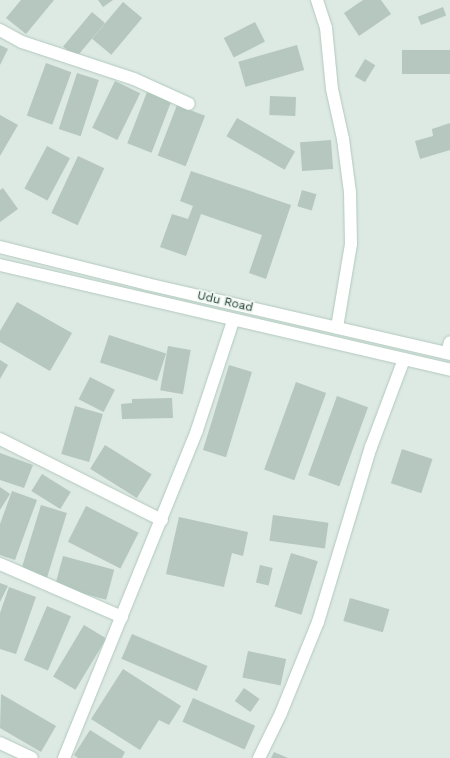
<!DOCTYPE html>
<html>
<head>
<meta charset="utf-8">
<style>
	body { margin:0 }
	#map { position:relative; width:450px; height:758px; overflow:hidden; background:#dde9e3; font-family:"Work Sans",sans-serif }
	div>[style] { position:absolute }
	.building>* { inset:0; background:#b5c7be; transform-origin:0 0 }
	.roads { filter:drop-shadow(0 0 1px #b0c9be) drop-shadow(0 0 1px #b0c9be) }
	.minor>* { height:12px; margin:-6px; padding:0 6px; transform-origin:6px; border-radius:6px; background:#fff }
	.secondary>* { height:12px; margin:-6px; padding:0 6px; transform-origin:6px; border-radius:6px; background:#fff }
	span { translate:-50% -50%; white-space:nowrap; text-align:center; line-height:1.15; -webkit-text-stroke:3.5px #edf6f1; paint-order:stroke }
	.street-label { font-size:12px; color:#1f3830 }
</style>
</head>
<body>
<div id="map">
	<div class="building">
		<i style="clip-path:polygon(21px 0,54px 0,26px 34px,6px 18px)"></i>
		<i style="clip-path:polygon(98px 0,113px 0,103px 7px)"></i>
		<i style="clip-path:polygon(363px 0,381px 0,391px 14px,359px 36px,344px 13px)"></i>
		<i style="left:123px;top:2px;width:25px;height:48px;rotate:40deg"></i>
		<i style="left:443px;top:7px;width:9px;height:27px;rotate:69deg"></i>
		<i style="left:92px;top:12px;width:17px;height:45px;rotate:40deg"></i>
		<i style="left:255px;top:22px;width:22px;height:35px;rotate:63deg"></i>
		<i style="clip-path:polygon(0 45px,8px 49px,0 65px)"></i>
		<i style="left:297px;top:45px;width:26px;height:61px;rotate:74deg"></i>
		<i style="left:450px;top:50px;width:24px;height:48px;rotate:90deg"></i>
		<i style="left:365px;top:59px;width:12px;height:20px;rotate:31deg"></i>
		<i style="left:46px;top:63px;width:27px;height:56px;rotate:20deg"></i>
		<i style="left:77px;top:73px;width:23px;height:59px;rotate:18deg"></i>
		<i style="left:115px;top:81px;width:28px;height:52px;rotate:26deg"></i>
		<i style="left:147px;top:92px;width:26px;height:55px;rotate:21deg"></i>
		<i style="left:270px;top:96px;width:26px;height:19px;rotate:2deg"></i>
		<i style="left:177px;top:105px;width:30px;height:54px;rotate:21deg"></i>
		<i style="clip-path:polygon(0 115px,18px 125px,0 156px)"></i>
		<i style="left:237px;top:118px;width:67px;height:21px;rotate:30deg"></i>
		<i style="clip-path:polygon(450px 123px,450px 150px,420px 159px,415px 141px,433px 136px,432px 129px)"></i>
		<i style="left:331px;top:140px;width:29px;height:31px;rotate:86deg"></i>
		<i style="left:47px;top:146px;width:26px;height:48px;rotate:28deg"></i>
		<i style="left:78px;top:156px;width:29px;height:63px;rotate:25deg"></i>
		<i style="clip-path:polygon(191px 171px,291px 205px,266px 279px,249px 273px,262px 235px,201px 214px,186px 256px,160px 247px,172px 214px,188px 219px,193px 206px,180px 201px)"></i>
		<i style="clip-path:polygon(3px 188px,18px 209px,0 222px,0 190px)"></i>
		<i style="left:302px;top:190px;width:15px;height:17px;rotate:16deg"></i>
		<i style="clip-path:polygon(17px 302px,72px 333px,50px 371px,0 342px,0 331px)"></i>
		<i style="left:109px;top:335px;width:60px;height:29px;rotate:18deg"></i>
		<i style="left:168px;top:346px;width:23px;height:45px;rotate:10deg"></i>
		<i style="clip-path:polygon(0 360px,8px 365px,0 379px)"></i>
		<i style="left:229px;top:365px;width:24px;height:89px;rotate:17deg"></i>
		<i style="left:90px;top:377px;width:28px;height:25px;rotate:27deg"></i>
		<i style="left:296px;top:382px;width:32px;height:93px;rotate:20deg"></i>
		<i style="left:337px;top:396px;width:33px;height:84px;rotate:20deg"></i>
		<i style="clip-path:polygon(172px 398px,173px 418px,122px 419px,121px 404px,132px 403px,132px 399px)"></i>
		<i style="left:75px;top:406px;width:29px;height:50px;rotate:16deg"></i>
		<i style="left:105px;top:445px;width:55px;height:28px;rotate:32deg"></i>
		<i style="left:402px;top:449px;width:32px;height:36px;rotate:18deg"></i>
		<i style="clip-path:polygon(0 453px,33px 465px,24px 488px,0 480px)"></i>
		<i style="left:42px;top:474px;width:34px;height:20px;rotate:32deg"></i>
		<i style="clip-path:polygon(0 487px,10px 494px,0 510px)"></i>
		<i style="clip-path:polygon(12px 491px,37px 500px,15px 560px,0 555px,0 524px)"></i>
		<i style="left:41px;top:505px;width:27px;height:70px;rotate:17deg"></i>
		<i style="left:86px;top:506px;width:59px;height:40px;rotate:27deg"></i>
		<i style="left:273px;top:515px;width:56px;height:26px;rotate:8deg"></i>
		<i style="clip-path:polygon(179px 517px,248px 532px,243px 556px,232px 553px,224px 587px,166px 574px)"></i>
		<i style="left:291px;top:553px;width:28px;height:56px;rotate:17deg"></i>
		<i style="left:63px;top:556px;width:53px;height:31px;rotate:15deg"></i>
		<i style="left:260px;top:565px;width:13px;height:18px;rotate:13deg"></i>
		<i style="clip-path:polygon(0 583px,8px 586px,0 602px)"></i>
		<i style="clip-path:polygon(9px 587px,36px 597px,16px 654px,0 649px,0 613px)"></i>
		<i style="left:350px;top:598px;width:41px;height:24px;rotate:16deg"></i>
		<i style="left:47px;top:606px;width:26px;height:59px;rotate:23deg"></i>
		<i style="left:84px;top:625px;width:26px;height:60px;rotate:31deg"></i>
		<i style="left:132px;top:634px;width:82px;height:27px;rotate:23deg"></i>
		<i style="left:248px;top:651px;width:39px;height:27px;rotate:12deg"></i>
		<i style="clip-path:polygon(123px 669px,181px 706px,169px 725px,159px 720px,140px 750px,91px 719px)"></i>
		<i style="left:244px;top:688px;width:19px;height:16px;rotate:35deg"></i>
		<i style="clip-path:polygon(1px 694px,56px 726px,41px 752px,0 728px)"></i>
		<i style="left:193px;top:698px;width:68px;height:26px;rotate:24deg"></i>
		<i style="clip-path:polygon(90px 730px,125px 752px,122px 758px,78px 758px,74px 755px)"></i>
		<i style="clip-path:polygon(274px 752px,288px 758px,271px 758px)"></i>
	</div>
	<div class="roads">
		<div class="minor">
			<i style="left:317px;top:0;width:29px;rotate:72deg"></i>
			<i style="left:326px;top:28px;width:61px;rotate:84.4deg"></i>
			<i style="left:332px;top:89px;width:51px;rotate:77.6deg"></i>
			<i style="left:343px;top:139px;width:53px;rotate:82.5deg"></i>
			<i style="left:350px;top:192px;width:52px;rotate:88.9deg"></i>
			<i style="left:351px;top:244px;width:85px;rotate:99.5deg"></i>
			<i style="left:0;top:30px;width:25px;rotate:29deg"></i>
			<i style="left:22px;top:42px;width:118px;rotate:18.3deg"></i>
			<i style="left:134px;top:79px;width:60px;rotate:24.4deg"></i>
			<i style="left:447px;top:353px;width:11px;rotate:-75deg"></i>
			<i style="left:0;top:439px;width:181px;rotate:26.6deg"></i>
			<i style="left:0;top:564px;width:133px;rotate:23.5deg"></i>
			<i style="left:0;top:743px;width:35px;rotate:25deg"></i>
			<i style="left:64px;top:758px;width:354px;rotate:-67.9deg"></i>
			<i style="left:197px;top:430px;width:115px;rotate:-71.7deg"></i>
			<i style="left:259px;top:758px;width:50px;rotate:-63.9deg"></i>
			<i style="left:281px;top:713px;width:98px;rotate:-67.9deg"></i>
			<i style="left:318px;top:622px;width:183px;rotate:-73.2deg"></i>
			<i style="left:371px;top:447px;width:94px;rotate:-69.4deg"></i>
		</div>
		<div class="secondary">
			<i style="left:0;top:247px;width:152px;rotate:14.1deg"></i>
			<i style="left:147px;top:284px;width:311px;rotate:13deg"></i>
			<i style="left:0;top:265px;width:462px;rotate:13.1deg"></i>
		</div>
	</div>
	<div class="street-label">
		<span style="left:225px;top:302px;rotate:13deg">Udu Road</span>
	</div>
</div>
</body>
</html>
